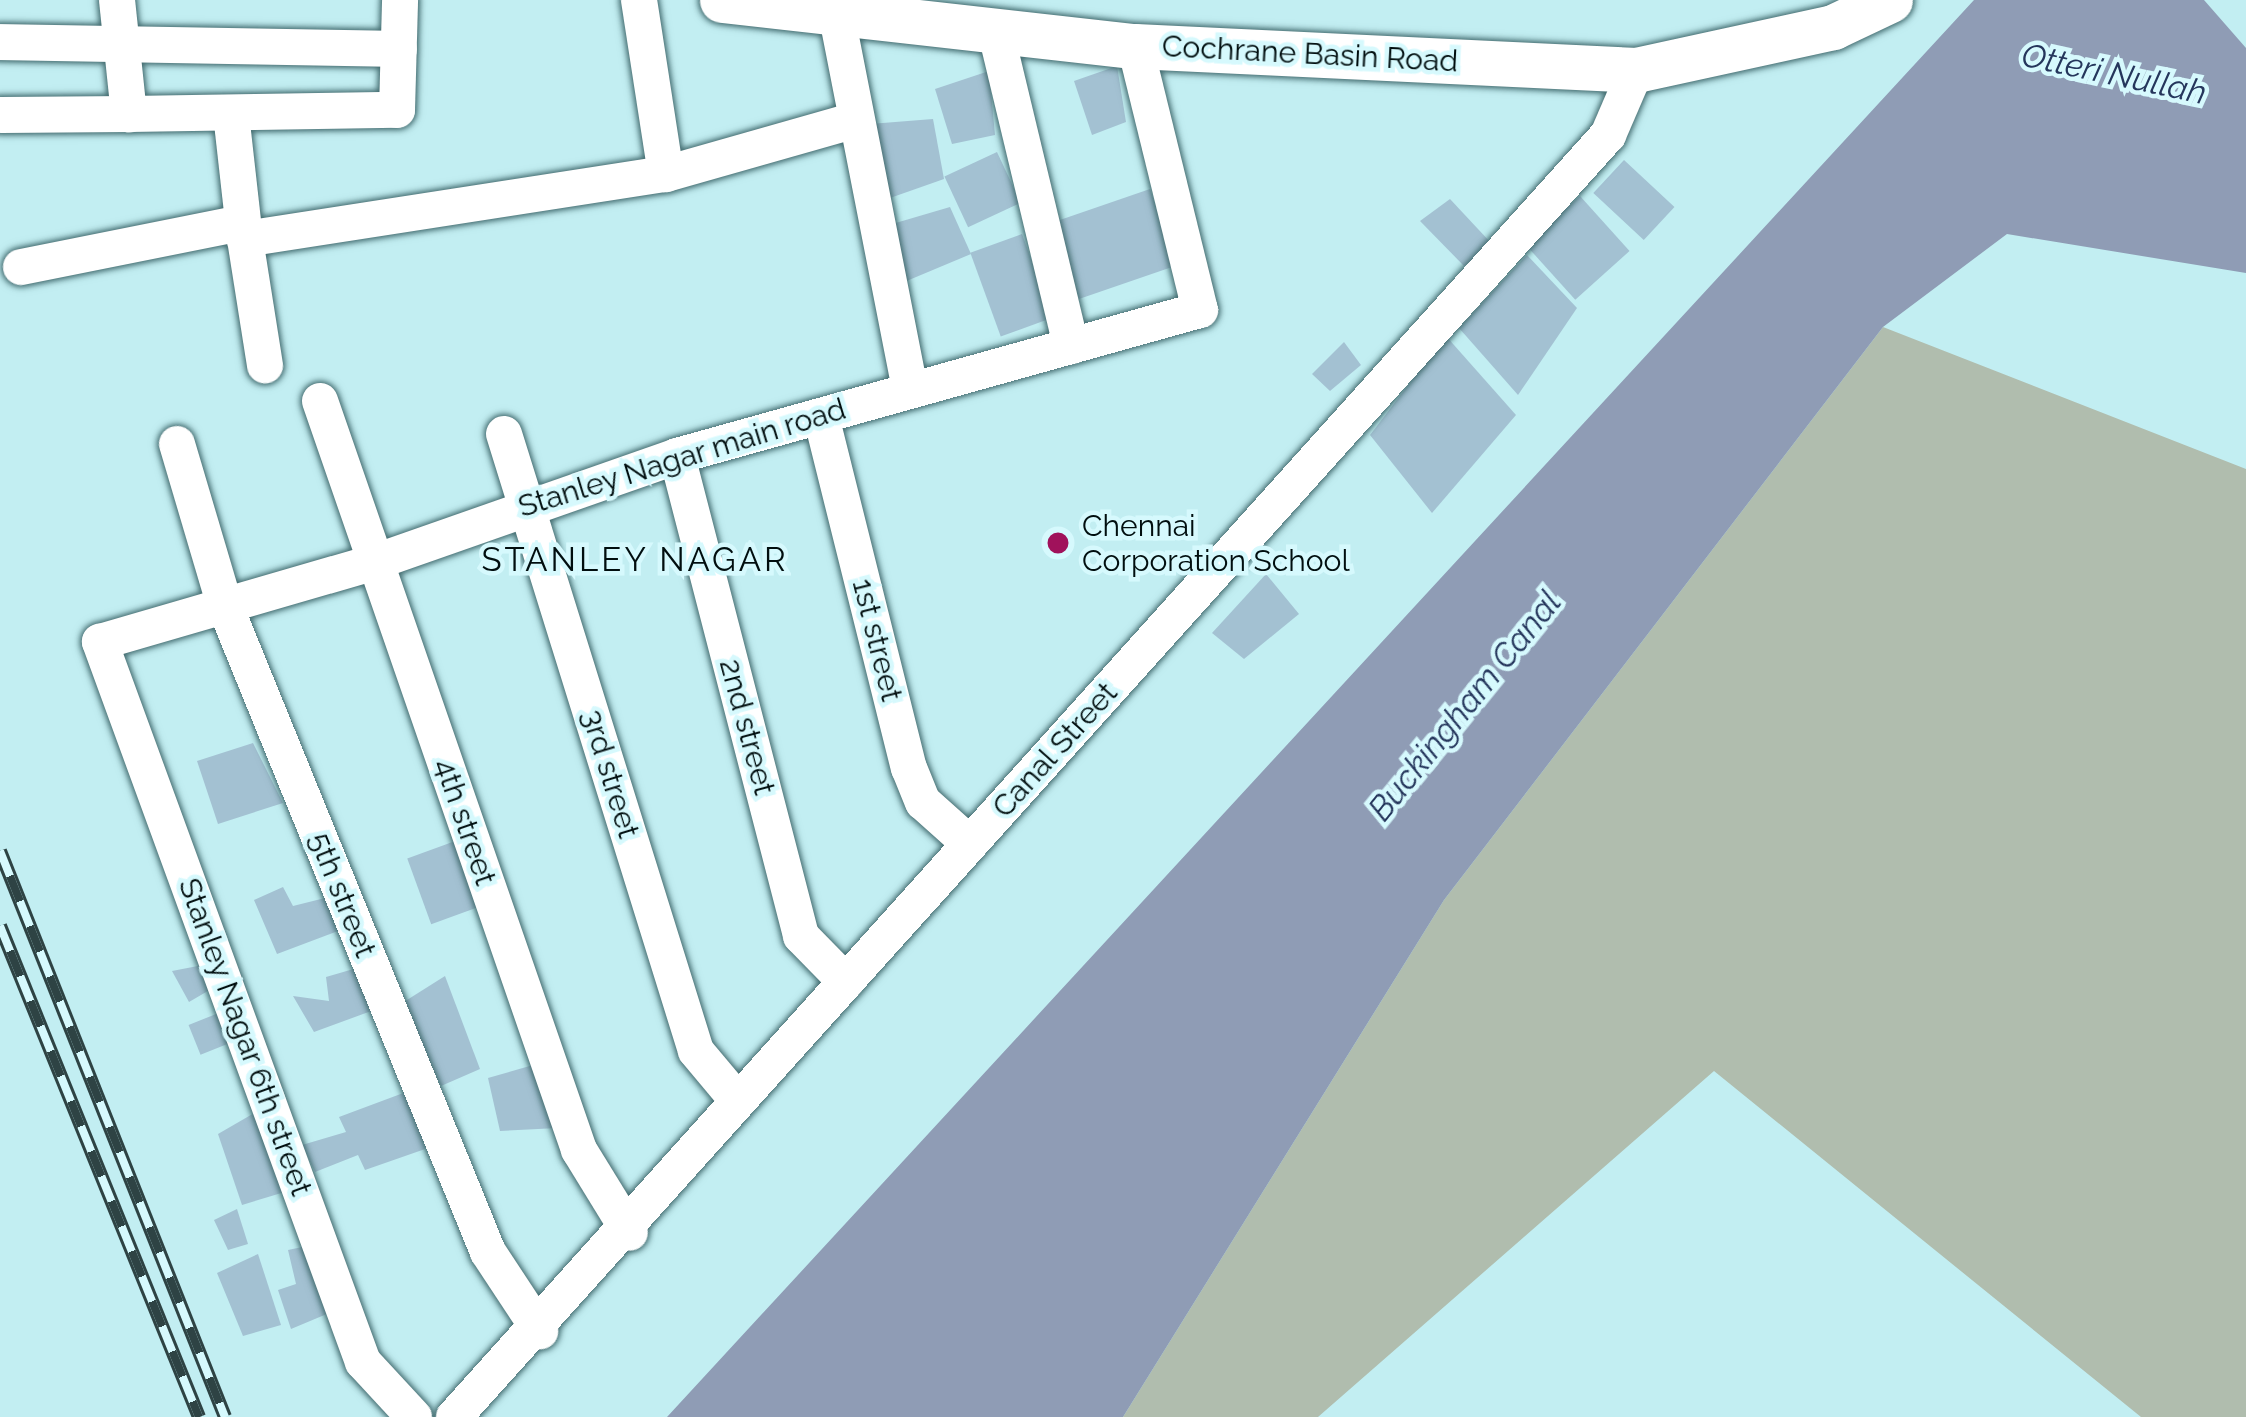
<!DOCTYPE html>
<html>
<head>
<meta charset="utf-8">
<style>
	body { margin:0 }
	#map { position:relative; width:2246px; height:1417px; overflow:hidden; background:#c2eef2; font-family:Raleway,sans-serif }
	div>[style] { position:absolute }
	.green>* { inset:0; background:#b0bdae }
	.water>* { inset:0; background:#8f9cb5 }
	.building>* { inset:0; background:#a3c1d2; transform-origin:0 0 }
	.roads { filter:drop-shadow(0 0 3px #426b6f) drop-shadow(0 0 3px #426b6f) }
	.minor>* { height:36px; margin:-18px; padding:0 18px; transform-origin:18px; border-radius:18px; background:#fff }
	.major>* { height:45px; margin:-22.5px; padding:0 22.5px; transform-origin:22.5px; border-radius:22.5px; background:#fff }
	.rail>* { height:14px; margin-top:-7px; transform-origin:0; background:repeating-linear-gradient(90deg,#d6f9fd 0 27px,#2e4344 0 54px); box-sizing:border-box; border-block:3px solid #2e4344 }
	.dots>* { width:33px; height:33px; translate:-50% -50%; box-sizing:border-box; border:6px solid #d6f9fd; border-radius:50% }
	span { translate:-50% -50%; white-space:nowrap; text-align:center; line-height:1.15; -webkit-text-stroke:9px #d6f9fd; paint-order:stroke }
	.street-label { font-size:30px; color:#010e0f }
	.poi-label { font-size:30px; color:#010e0f }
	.left { translate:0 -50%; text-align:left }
	.water-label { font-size:33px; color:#25365c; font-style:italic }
	.neighbourhood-label { font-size:33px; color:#010e0f; letter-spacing:3px }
</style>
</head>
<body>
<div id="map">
	<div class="green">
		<i style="clip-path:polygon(1883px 327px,2246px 469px,2246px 1417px,2141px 1417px,1714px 1071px,1318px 1417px,1123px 1417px,1444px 900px)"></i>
	</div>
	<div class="water">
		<i style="clip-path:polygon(1974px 0,2204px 0,2246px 48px,2246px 273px,2007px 234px,1883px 327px,1444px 900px,1123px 1417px,667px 1417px)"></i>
	</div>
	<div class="building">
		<i style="clip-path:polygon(1117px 66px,1126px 122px,1092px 135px,1074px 81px)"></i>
		<i style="clip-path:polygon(989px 71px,995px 135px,952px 144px,935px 89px)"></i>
		<i style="clip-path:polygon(933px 119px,944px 179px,890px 198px,870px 124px)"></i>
		<i style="left:997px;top:152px;width:56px;height:58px;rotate:65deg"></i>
		<i style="left:1624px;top:160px;width:69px;height:45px;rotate:43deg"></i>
		<i style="left:1150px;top:189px;width:81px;height:103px;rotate:71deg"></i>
		<i style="left:1580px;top:196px;width:74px;height:73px;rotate:48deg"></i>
		<i style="clip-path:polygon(1450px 199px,1492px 244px,1464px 266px,1420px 221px)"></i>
		<i style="clip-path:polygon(950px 207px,971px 254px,897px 285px,882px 227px)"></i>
		<i style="left:1022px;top:234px;width:89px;height:55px;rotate:70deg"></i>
		<i style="clip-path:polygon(1527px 255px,1577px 308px,1518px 395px,1459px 328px)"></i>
		<i style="clip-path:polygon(1446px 336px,1516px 415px,1432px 513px,1370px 435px)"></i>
		<i style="clip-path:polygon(1344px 342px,1361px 365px,1330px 391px,1312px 374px)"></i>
		<i style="clip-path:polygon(1266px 574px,1299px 614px,1244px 659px,1212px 633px)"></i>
		<i style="clip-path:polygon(253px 743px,283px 803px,218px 824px,197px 761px)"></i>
		<i style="left:458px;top:840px;width:70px;height:54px;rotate:70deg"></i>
		<i style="clip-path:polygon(283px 887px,293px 906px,325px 898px,338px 931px,277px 954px,254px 900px)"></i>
		<i style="clip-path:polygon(203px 965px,213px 988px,189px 1002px,172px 971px)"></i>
		<i style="clip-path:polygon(357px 968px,374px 1010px,314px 1032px,293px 996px,329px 1001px,326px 977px)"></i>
		<i style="clip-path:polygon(445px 976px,480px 1069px,441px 1086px,399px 1005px)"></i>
		<i style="left:221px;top:1012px;width:32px;height:35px;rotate:68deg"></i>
		<i style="clip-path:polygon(540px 1063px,558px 1128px,500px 1131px,488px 1078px)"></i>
		<i style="clip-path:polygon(406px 1092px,428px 1148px,365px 1170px,358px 1155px,315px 1172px,302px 1145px,346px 1132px,339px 1117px)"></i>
		<i style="clip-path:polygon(256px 1112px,288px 1191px,242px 1205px,218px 1134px)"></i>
		<i style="clip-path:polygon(237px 1209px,248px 1244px,228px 1250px,214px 1220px)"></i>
		<i style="clip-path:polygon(307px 1246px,334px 1311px,291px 1329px,278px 1290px,296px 1284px,288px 1250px)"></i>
		<i style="clip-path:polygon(258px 1254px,281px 1325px,243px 1336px,217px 1273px)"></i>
	</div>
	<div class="roads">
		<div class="minor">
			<i style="left:117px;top:0;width:115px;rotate:84deg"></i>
			<i style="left:129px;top:114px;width:268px;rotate:-0.9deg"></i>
			<i style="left:397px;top:110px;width:110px;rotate:-88.4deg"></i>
			<i style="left:639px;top:0;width:176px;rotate:81.2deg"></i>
			<i style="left:837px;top:17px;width:379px;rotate:78.9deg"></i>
			<i style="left:996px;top:33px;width:322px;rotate:76.5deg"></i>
			<i style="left:0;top:42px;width:399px;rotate:1deg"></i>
			<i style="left:231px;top:114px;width:126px;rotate:83.6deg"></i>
			<i style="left:245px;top:239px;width:426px;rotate:-8.8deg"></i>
			<i style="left:666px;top:174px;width:197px;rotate:-15.9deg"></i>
			<i style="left:1px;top:115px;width:128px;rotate:-0.4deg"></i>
			<i style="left:245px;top:239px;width:128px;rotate:81deg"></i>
			<i style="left:21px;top:267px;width:225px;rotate:-11.3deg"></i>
			<i style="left:320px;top:401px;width:793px;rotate:70.92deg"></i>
			<i style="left:579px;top:1150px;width:97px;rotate:58.4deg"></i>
			<i style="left:821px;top:416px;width:363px;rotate:76deg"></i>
			<i style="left:909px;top:768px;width:37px;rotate:68deg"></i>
			<i style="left:923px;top:802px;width:63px;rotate:41.8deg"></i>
			<i style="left:504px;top:434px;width:646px;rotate:72.71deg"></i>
			<i style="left:696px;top:1051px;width:65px;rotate:50deg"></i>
			<i style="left:177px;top:444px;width:169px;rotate:73.5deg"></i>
			<i style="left:225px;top:606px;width:697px;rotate:67.85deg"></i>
			<i style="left:488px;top:1252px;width:95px;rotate:56.6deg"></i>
			<i style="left:677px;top:456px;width:496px;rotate:75.5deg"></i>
			<i style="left:801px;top:936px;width:64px;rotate:45.6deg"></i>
			<i style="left:414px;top:1417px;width:75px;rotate:-132.8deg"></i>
			<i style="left:363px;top:1362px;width:767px;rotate:-110.07deg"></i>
			<i style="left:100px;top:642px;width:286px;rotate:-16.2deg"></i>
			<i style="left:375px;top:562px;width:320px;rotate:-19.3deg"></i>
			<i style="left:677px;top:456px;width:543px;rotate:-15.6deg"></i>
			<i style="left:1200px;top:310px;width:272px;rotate:-103.8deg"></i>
			<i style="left:454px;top:1417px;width:1725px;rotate:-48.01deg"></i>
			<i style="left:1608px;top:135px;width:71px;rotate:-66.7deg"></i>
		</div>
		<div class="major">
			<i style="left:722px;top:0;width:416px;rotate:6.4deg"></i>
			<i style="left:1135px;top:46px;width:502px;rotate:2.74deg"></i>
			<i style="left:1636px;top:70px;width:202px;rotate:-12.3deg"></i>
			<i style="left:1833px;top:27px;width:63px;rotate:-25.3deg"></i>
		</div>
	</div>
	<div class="rail">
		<i style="left:0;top:851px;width:609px;rotate:68.32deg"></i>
		<i style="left:0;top:926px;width:530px;rotate:67.94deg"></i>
	</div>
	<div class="dots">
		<i style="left:1058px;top:543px;background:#a0125b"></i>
	</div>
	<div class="street-label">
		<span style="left:1310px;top:54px;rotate:3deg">Cochrane Basin Road</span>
		<span style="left:682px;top:458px;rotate:-17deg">Stanley Nagar main road</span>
		<span style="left:877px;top:640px;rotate:76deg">1st street</span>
		<span style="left:747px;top:727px;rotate:75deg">2nd street</span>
		<span style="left:1055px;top:750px;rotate:-48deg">Canal Street</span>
		<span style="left:610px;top:774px;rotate:73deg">3rd street</span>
		<span style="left:465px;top:822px;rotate:71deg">4th street</span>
		<span style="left:342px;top:895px;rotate:68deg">5th street</span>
		<span style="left:245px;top:1037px;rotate:70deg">Stanley Nagar 6th street</span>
	</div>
	<div class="poi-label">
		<span class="left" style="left:1082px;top:543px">Chennai<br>Corporation School</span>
	</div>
	<div class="water-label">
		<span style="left:2114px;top:74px;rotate:12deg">Otteri Nullah</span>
		<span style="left:1465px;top:706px;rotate:-51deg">Buckingham Canal</span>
	</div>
	<div class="neighbourhood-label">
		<span style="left:635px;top:560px">STANLEY NAGAR</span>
	</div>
</div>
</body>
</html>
